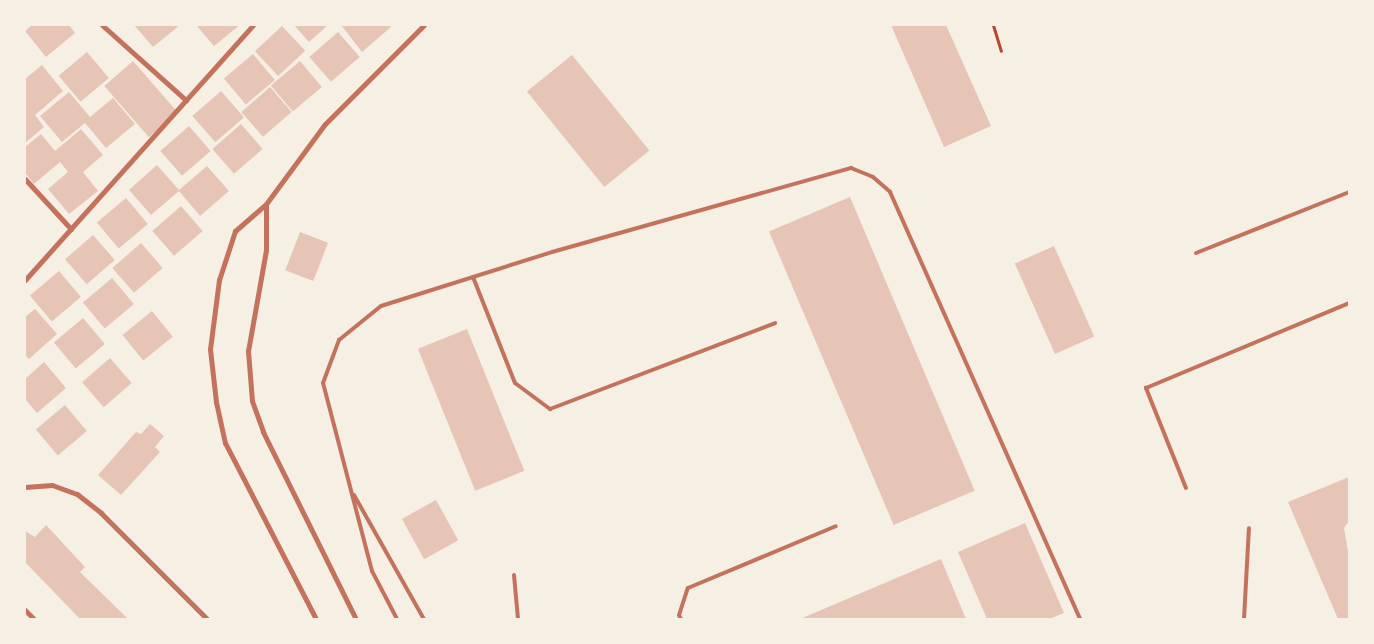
<!DOCTYPE html>
<html>
<head>
<meta charset="utf-8">
<style>
	body { margin:0 }
	#map { position:relative; width:1374px; height:644px; overflow:hidden; background:#f6efe4; font-family:Commissioner,sans-serif }
	div>[style] { position:absolute }
	.building>* { inset:0; background:#e6c5b7; transform-origin:0 0 }
	.path>* { height:3px; margin:-1.5px; padding:0 1.5px; transform-origin:1.5px; border-radius:1.5px; background:#b5482f }
	.service>* { height:4px; margin:-2px; padding:0 2px; transform-origin:2px; border-radius:2px; background:#c5725c }
	.minor>* { height:5px; margin:-2.5px; padding:0 2.5px; transform-origin:2.5px; border-radius:2.5px; background:#c5725c }
	span { translate:-50% -50%; white-space:nowrap; text-align:center; line-height:1.15; -webkit-text-stroke:4.5px #f6efe4; paint-order:stroke }
	.frame { position:absolute; inset:0; border:26px solid #f6efe4; pointer-events:none }
</style>
</head>
<body>
<div id="map">
	<div class="building">
		<i style="clip-path:polygon(32px 25px,69px 25px,75px 33px,46px 57px,25px 31px)"></i>
		<i style="clip-path:polygon(134px 25px,180px 25px,153px 47px)"></i>
		<i style="clip-path:polygon(196px 25px,240px 25px,214px 46px)"></i>
		<i style="clip-path:polygon(294px 25px,328px 25px,309px 42px)"></i>
		<i style="clip-path:polygon(341px 25px,389px 25px,391px 27px,362px 52px)"></i>
		<i style="clip-path:polygon(891px 25px,946px 25px,991px 126px,944px 147px)"></i>
		<i style="left:282px;top:26px;width:34px;height:37px;rotate:47deg"></i>
		<i style="left:338px;top:32px;width:33px;height:38px;rotate:49deg"></i>
		<i style="left:87px;top:52px;width:34px;height:37px;rotate:50deg"></i>
		<i style="left:253px;top:54px;width:34px;height:38px;rotate:50deg"></i>
		<i style="left:572px;top:55px;width:123px;height:58px;rotate:51deg"></i>
		<i style="left:133px;top:61px;width:68px;height:38px;rotate:49deg"></i>
		<i style="left:300px;top:61px;width:34px;height:38px;rotate:50deg"></i>
		<i style="clip-path:polygon(42px 65px,63px 91px,35px 115px,44px 127px,25px 143px,25px 79px)"></i>
		<i style="left:270px;top:87px;width:33px;height:38px;rotate:49deg"></i>
		<i style="left:221px;top:91px;width:35px;height:38px;rotate:49deg"></i>
		<i style="clip-path:polygon(69px 92px,90px 117px,113px 98px,135px 124px,106px 148px,85px 123px,62px 142px,40px 116px)"></i>
		<i style="left:241px;top:124px;width:33px;height:38px;rotate:49deg"></i>
		<i style="left:189px;top:126px;width:33px;height:38px;rotate:49deg"></i>
		<i style="clip-path:polygon(81px 129px,103px 155px,83px 172px,98px 191px,69px 214px,48px 189px,68px 172px,60px 162px,34px 184px,25px 173px,25px 147px,41px 134px,55px 151px)"></i>
		<i style="clip-path:polygon(157px 165px,179px 190px,207px 166px,229px 191px,200px 216px,179px 191px,151px 215px,129px 190px)"></i>
		<i style="left:850px;top:197px;width:319px;height:88px;rotate:67deg"></i>
		<i style="left:126px;top:198px;width:34px;height:38px;rotate:50deg"></i>
		<i style="left:181px;top:206px;width:33px;height:38px;rotate:49deg"></i>
		<i style="left:300px;top:232px;width:30px;height:41px;rotate:21deg"></i>
		<i style="left:93px;top:235px;width:33px;height:37px;rotate:49deg"></i>
		<i style="left:141px;top:243px;width:33px;height:38px;rotate:49deg"></i>
		<i style="left:1054px;top:246px;width:99px;height:43px;rotate:66deg"></i>
		<i style="left:59px;top:271px;width:34px;height:38px;rotate:50deg"></i>
		<i style="left:112px;top:278px;width:34px;height:38px;rotate:50deg"></i>
		<i style="clip-path:polygon(35px 309px,57px 334px,29px 359px,25px 355px,25px 317px)"></i>
		<i style="left:152px;top:311px;width:33px;height:38px;rotate:51deg"></i>
		<i style="left:83px;top:318px;width:34px;height:38px;rotate:50deg"></i>
		<i style="left:467px;top:329px;width:153px;height:53px;rotate:68deg"></i>
		<i style="left:110px;top:358px;width:33px;height:37px;rotate:49deg"></i>
		<i style="clip-path:polygon(44px 362px,66px 388px,37px 413px,25px 399px,25px 379px)"></i>
		<i style="left:65px;top:405px;width:34px;height:38px;rotate:50deg"></i>
		<i style="clip-path:polygon(150px 424px,164px 436px,155px 447px,160px 452px,121px 495px,98px 475px,136px 432px,141px 434px)"></i>
		<i style="clip-path:polygon(1349px 477px,1349px 521px,1344px 528px,1349px 557px,1349px 619px,1338px 619px,1288px 502px)"></i>
		<i style="left:436px;top:500px;width:46px;height:39px;rotate:61deg"></i>
		<i style="clip-path:polygon(1025px 523px,1064px 613px,1049px 619px,987px 619px,958px 552px)"></i>
		<i style="clip-path:polygon(46px 525px,85px 567px,80px 572px,128px 619px,80px 619px,25px 562px,25px 531px,35px 537px)"></i>
		<i style="clip-path:polygon(941px 559px,966px 619px,800px 619px)"></i>
	</div>
	<div class="path">
		<i style="left:993px;top:25px;width:27px;rotate:73deg"></i>
	</div>
	<div class="service">
		<i style="left:1196px;top:253px;width:165px;rotate:-21.7deg"></i>
		<i style="left:473px;top:277px;width:114px;rotate:68.4deg"></i>
		<i style="left:515px;top:383px;width:44px;rotate:36.6deg"></i>
		<i style="left:550px;top:409px;width:241px;rotate:-20.9deg"></i>
		<i style="left:1186px;top:488px;width:108px;rotate:-111.8deg"></i>
		<i style="left:1146px;top:388px;width:220px;rotate:-22.7deg"></i>
		<i style="left:354px;top:495px;width:142px;rotate:60.6deg"></i>
		<i style="left:514px;top:575px;width:44px;rotate:84.8deg"></i>
		<i style="left:397px;top:619px;width:54px;rotate:-117.5deg"></i>
		<i style="left:372px;top:571px;width:194px;rotate:-104.6deg"></i>
		<i style="left:323px;top:383px;width:46px;rotate:-69.6deg"></i>
		<i style="left:339px;top:340px;width:54px;rotate:-39deg"></i>
		<i style="left:381px;top:306px;width:179px;rotate:-17.5deg"></i>
		<i style="left:552px;top:252px;width:311px;rotate:-15.7deg"></i>
		<i style="left:851px;top:168px;width:24px;rotate:22deg"></i>
		<i style="left:873px;top:177px;width:23px;rotate:41deg"></i>
		<i style="left:890px;top:192px;width:467px;rotate:66deg"></i>
		<i style="left:681px;top:619px;width:4px;rotate:-117deg"></i>
		<i style="left:679px;top:615px;width:28px;rotate:-72deg"></i>
		<i style="left:688px;top:588px;width:160px;rotate:-22.7deg"></i>
		<i style="left:1244px;top:619px;width:91px;rotate:-86.9deg"></i>
	</div>
	<div class="minor">
		<i style="left:102px;top:25px;width:113px;rotate:41.8deg"></i>
		<i style="left:25px;top:179px;width:68px;rotate:47.4deg"></i>
		<i style="left:266px;top:204px;width:46px;rotate:90deg"></i>
		<i style="left:266px;top:250px;width:103px;rotate:100.1deg"></i>
		<i style="left:248px;top:351px;width:50px;rotate:85.4deg"></i>
		<i style="left:252px;top:401px;width:33px;rotate:70deg"></i>
		<i style="left:263px;top:432px;width:209px;rotate:63.6deg"></i>
		<i style="left:25px;top:280px;width:342px;rotate:-48.2deg"></i>
		<i style="left:25px;top:487px;width:27px;rotate:-4deg"></i>
		<i style="left:52px;top:485px;width:27px;rotate:20deg"></i>
		<i style="left:77px;top:494px;width:31px;rotate:38deg"></i>
		<i style="left:101px;top:513px;width:150px;rotate:45deg"></i>
		<i style="left:25px;top:610px;width:13px;rotate:45deg"></i>
		<i style="left:316px;top:619px;width:198px;rotate:-117.3deg"></i>
		<i style="left:225px;top:443px;width:42px;rotate:-102.4deg"></i>
		<i style="left:216px;top:402px;width:53px;rotate:-96.5deg"></i>
		<i style="left:210px;top:349px;width:70px;rotate:-82.6deg"></i>
		<i style="left:219px;top:280px;width:52px;rotate:-71.9deg"></i>
		<i style="left:235px;top:231px;width:41px;rotate:-41.1deg"></i>
		<i style="left:266px;top:204px;width:99px;rotate:-53.6deg"></i>
		<i style="left:325px;top:124px;width:140px;rotate:-45deg"></i>
	</div>
	<div class="frame"></div>
</div>
</body>
</html>
